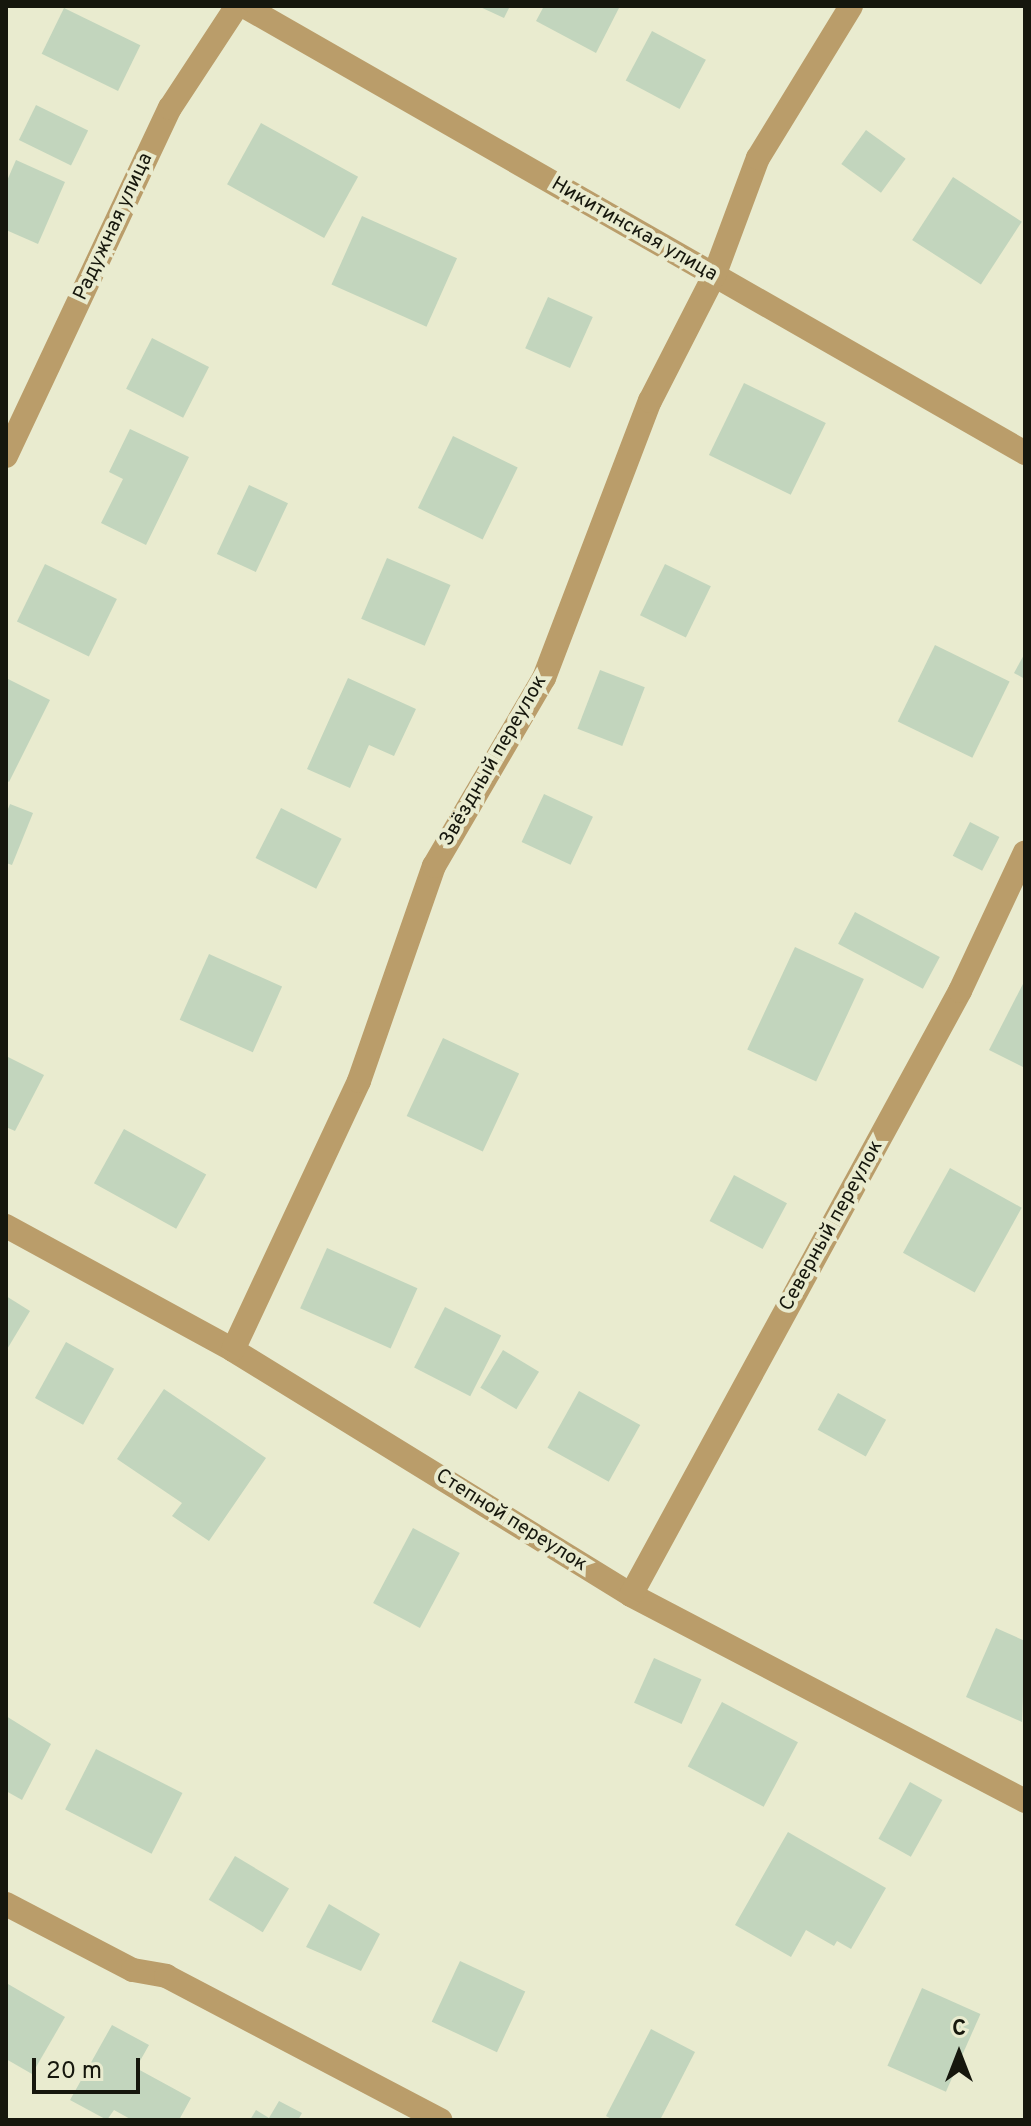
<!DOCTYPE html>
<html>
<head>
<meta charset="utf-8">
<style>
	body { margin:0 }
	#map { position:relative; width:1031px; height:2126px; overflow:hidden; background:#e9ebcf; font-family:Overpass,sans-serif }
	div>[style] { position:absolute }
	.building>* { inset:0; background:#c2d5bd; transform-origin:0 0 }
	.minor>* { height:24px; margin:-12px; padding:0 12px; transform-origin:12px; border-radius:12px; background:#ba9d6a }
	span { translate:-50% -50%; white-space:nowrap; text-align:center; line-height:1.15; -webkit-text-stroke:8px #e9ebcf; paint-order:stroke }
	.street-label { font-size:20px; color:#16170d }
	.frame { position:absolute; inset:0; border:8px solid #16170d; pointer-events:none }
	.north { position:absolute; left:919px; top:2014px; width:80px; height:80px; -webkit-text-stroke:6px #e9ebcf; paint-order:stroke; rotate:0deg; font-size:22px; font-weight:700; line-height:32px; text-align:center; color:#16170d }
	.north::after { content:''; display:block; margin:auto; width:28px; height:36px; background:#16170d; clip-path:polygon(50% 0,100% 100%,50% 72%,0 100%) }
	.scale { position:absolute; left:32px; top:2058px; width:108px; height:36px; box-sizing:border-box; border:4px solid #16170d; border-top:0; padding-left:10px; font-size:24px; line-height:28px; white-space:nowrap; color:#16170d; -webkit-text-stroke:6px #e9ebcf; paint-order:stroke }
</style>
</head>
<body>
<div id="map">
	<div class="building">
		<i style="clip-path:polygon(478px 6px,510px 6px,504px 18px)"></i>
		<i style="clip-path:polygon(544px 6px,620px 6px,596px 53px,536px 21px)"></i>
		<i style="left:64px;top:8px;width:85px;height:51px;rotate:26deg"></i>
		<i style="left:652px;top:31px;width:61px;height:56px;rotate:28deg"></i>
		<i style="left:36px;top:105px;width:58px;height:39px;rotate:26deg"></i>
		<i style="left:261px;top:123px;width:111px;height:70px;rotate:29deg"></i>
		<i style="left:866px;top:130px;width:49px;height:42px;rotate:36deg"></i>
		<i style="clip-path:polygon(16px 160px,65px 182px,38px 244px,6px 230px,6px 183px)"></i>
		<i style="left:953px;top:177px;width:82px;height:75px;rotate:33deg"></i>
		<i style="left:362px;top:216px;width:104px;height:75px;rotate:24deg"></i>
		<i style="left:548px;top:297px;width:49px;height:56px;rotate:24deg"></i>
		<i style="left:152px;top:338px;width:64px;height:57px;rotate:27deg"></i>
		<i style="left:744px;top:383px;width:91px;height:80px;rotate:26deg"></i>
		<i style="clip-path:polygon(130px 429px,189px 457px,146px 545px,101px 523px,123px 479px,109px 472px)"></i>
		<i style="left:453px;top:436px;width:72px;height:80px;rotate:26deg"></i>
		<i style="left:249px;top:485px;width:43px;height:76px;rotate:25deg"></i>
		<i style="left:387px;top:558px;width:69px;height:66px;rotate:23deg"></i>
		<i style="left:45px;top:564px;width:80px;height:64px;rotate:26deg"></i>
		<i style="left:665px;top:564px;width:51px;height:57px;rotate:26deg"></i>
		<i style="left:935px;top:645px;width:83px;height:85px;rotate:26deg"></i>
		<i style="clip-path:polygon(1025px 653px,1025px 679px,1014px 673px)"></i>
		<i style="left:600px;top:670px;width:48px;height:63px;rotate:21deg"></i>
		<i style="clip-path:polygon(6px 678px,50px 700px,9px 782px,6px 780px)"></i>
		<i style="clip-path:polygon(348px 678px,416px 709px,394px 756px,369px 745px,350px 788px,307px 769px)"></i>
		<i style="left:544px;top:794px;width:54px;height:53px;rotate:25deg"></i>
		<i style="clip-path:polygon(10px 804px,33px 813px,12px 865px,6px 863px,6px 814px)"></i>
		<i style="left:281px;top:808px;width:68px;height:56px;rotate:27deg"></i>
		<i style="left:970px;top:822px;width:33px;height:38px;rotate:27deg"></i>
		<i style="left:855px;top:912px;width:96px;height:36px;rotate:28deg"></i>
		<i style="left:795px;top:947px;width:76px;height:113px;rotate:25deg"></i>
		<i style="left:209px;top:954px;width:80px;height:72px;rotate:24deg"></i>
		<i style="clip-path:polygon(1025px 980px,1025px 1068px,989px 1050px)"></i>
		<i style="left:443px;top:1038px;width:84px;height:86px;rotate:25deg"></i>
		<i style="clip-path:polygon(6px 1056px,44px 1075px,15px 1131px,6px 1127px)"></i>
		<i style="left:124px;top:1129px;width:94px;height:62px;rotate:29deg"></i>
		<i style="left:950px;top:1168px;width:82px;height:97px;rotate:29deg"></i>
		<i style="left:734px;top:1175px;width:60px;height:52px;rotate:28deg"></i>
		<i style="left:327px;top:1248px;width:99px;height:66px;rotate:24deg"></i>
		<i style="clip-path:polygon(6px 1296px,30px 1311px,6px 1351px)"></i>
		<i style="left:445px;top:1307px;width:63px;height:68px;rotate:27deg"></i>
		<i style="left:66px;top:1342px;width:55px;height:64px;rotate:29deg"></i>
		<i style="left:503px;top:1350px;width:42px;height:44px;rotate:31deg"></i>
		<i style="clip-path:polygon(164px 1389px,266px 1458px,209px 1541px,172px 1516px,182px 1503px,117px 1459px)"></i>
		<i style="left:579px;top:1391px;width:70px;height:65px;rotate:29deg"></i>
		<i style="left:838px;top:1393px;width:55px;height:42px;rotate:29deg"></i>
		<i style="left:413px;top:1528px;width:53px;height:85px;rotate:28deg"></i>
		<i style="clip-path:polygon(996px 1628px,1025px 1641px,1022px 1722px,966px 1697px)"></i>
		<i style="left:654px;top:1658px;width:52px;height:49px;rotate:24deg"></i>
		<i style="left:722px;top:1702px;width:86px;height:73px;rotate:28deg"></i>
		<i style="clip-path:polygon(6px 1716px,51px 1744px,22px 1800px,6px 1791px)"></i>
		<i style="left:96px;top:1749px;width:97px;height:68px;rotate:27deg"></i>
		<i style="left:910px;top:1782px;width:37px;height:65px;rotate:29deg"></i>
		<i style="clip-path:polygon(788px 1832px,886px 1888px,851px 1949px,837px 1941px,834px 1946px,806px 1930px,791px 1957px,735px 1925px)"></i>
		<i style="left:235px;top:1856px;width:63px;height:51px;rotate:31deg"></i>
		<i style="clip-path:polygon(329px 1904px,380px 1934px,361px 1971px,306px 1947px)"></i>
		<i style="left:460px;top:1961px;width:72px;height:67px;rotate:25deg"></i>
		<i style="clip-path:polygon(8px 1984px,65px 2017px,32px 2074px,6px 2059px)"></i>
		<i style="left:922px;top:1988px;width:64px;height:85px;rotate:24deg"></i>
		<i style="clip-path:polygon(112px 2025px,149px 2045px,136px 2068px,191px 2098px,179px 2120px,132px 2120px,114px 2110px,107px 2120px,70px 2100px)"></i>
		<i style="clip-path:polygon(651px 2029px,695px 2052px,660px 2120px,613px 2120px,606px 2116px)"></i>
		<i style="clip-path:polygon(279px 2101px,302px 2113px,298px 2120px,250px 2120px,256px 2110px,269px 2118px)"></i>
	</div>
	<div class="minor">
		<i style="left:244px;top:6px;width:900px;rotate:29.78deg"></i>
		<i style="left:6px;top:456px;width:385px;rotate:-64.8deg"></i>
		<i style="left:170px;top:108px;width:122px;rotate:-56.7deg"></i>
		<i style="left:6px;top:1226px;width:259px;rotate:28.6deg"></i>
		<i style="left:233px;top:1350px;width:467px;rotate:31.6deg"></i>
		<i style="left:631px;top:1595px;width:445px;rotate:27.6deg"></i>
		<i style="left:233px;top:1350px;width:297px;rotate:-64.9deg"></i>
		<i style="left:359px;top:1081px;width:228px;rotate:-70.8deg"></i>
		<i style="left:434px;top:866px;width:218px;rotate:-59.7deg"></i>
		<i style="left:544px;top:678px;width:297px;rotate:-69.1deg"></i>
		<i style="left:650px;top:401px;width:140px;rotate:-62.9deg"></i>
		<i style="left:714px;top:276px;width:126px;rotate:-69.6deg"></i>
		<i style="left:758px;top:158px;width:178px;rotate:-58.5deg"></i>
		<i style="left:631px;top:1595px;width:688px;rotate:-61.42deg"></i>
		<i style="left:960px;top:991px;width:153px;rotate:-64.9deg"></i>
		<i style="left:6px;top:1904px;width:143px;rotate:27.5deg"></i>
		<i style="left:133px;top:1970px;width:34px;rotate:10deg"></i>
		<i style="left:166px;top:1976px;width:310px;rotate:27.7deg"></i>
	</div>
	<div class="street-label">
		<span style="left:114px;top:227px;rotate:-65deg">Радужная улица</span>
		<span style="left:634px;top:230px;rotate:30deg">Никитинская улица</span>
		<span style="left:494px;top:761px;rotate:-60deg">Звёздный переулок</span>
		<span style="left:832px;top:1226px;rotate:-61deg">Северный переулок</span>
		<span style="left:511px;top:1521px;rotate:32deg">Степной переулок</span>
	</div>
	<div class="frame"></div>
	<div class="north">С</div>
	<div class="scale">20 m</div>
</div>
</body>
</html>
